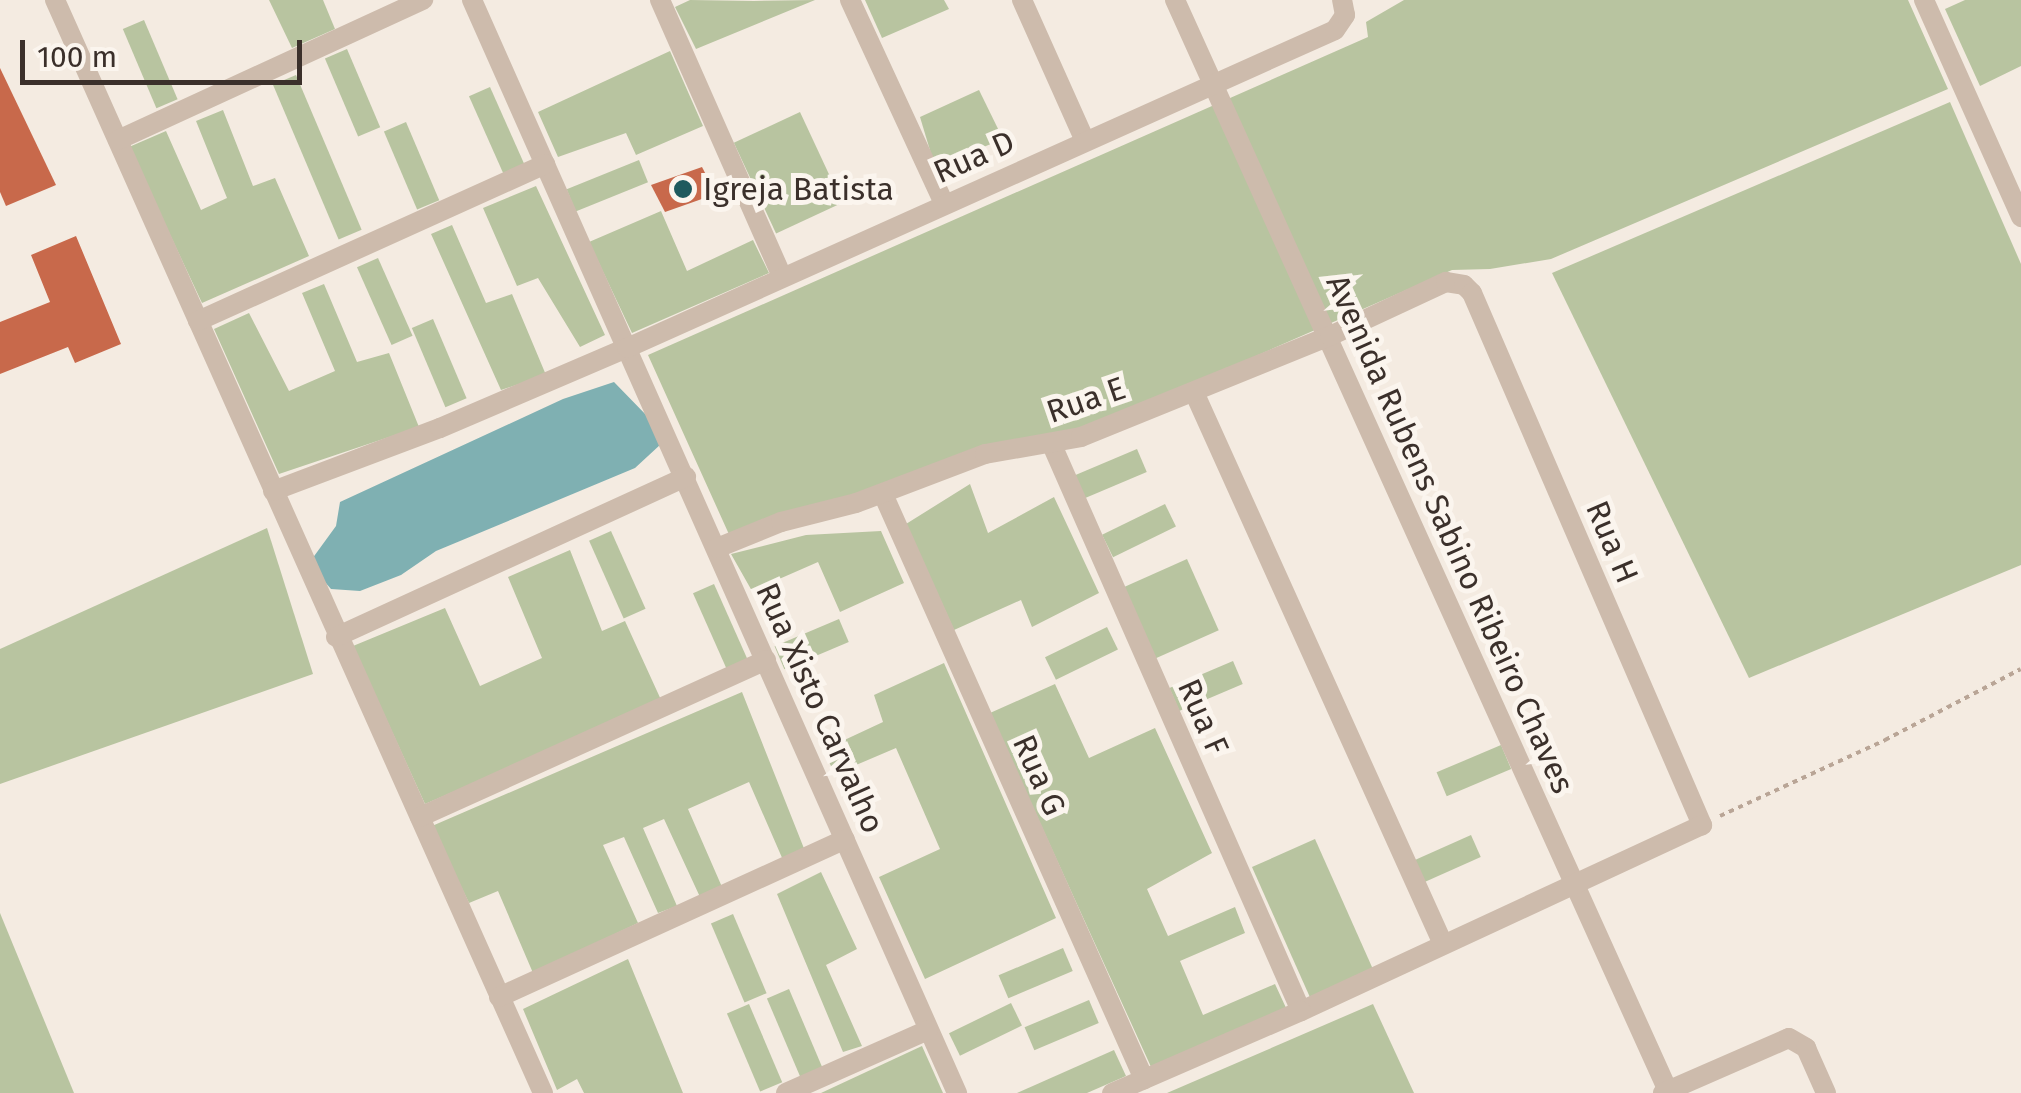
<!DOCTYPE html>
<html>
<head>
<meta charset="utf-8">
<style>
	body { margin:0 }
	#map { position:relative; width:2021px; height:1093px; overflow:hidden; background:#f4ebe1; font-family:"Fira Sans",sans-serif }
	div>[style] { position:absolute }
	.green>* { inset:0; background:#b8c4a0; transform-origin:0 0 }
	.water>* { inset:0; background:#7fb0b2 }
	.building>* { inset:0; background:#c8694b }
	.path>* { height:4px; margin-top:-2px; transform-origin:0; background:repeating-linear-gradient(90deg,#b9a596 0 5px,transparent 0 10px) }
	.minor>* { height:20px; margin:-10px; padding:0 10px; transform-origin:10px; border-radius:10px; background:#cdbbac }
	.dots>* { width:28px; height:28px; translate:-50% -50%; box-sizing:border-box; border:5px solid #fbf5ee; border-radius:50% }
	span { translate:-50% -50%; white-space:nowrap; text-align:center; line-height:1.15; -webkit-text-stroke:10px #fbf5ee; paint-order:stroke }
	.street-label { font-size:32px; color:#3b302b }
	.poi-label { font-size:32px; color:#3b302b }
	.left { translate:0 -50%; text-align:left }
	.scale { position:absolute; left:20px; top:40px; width:282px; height:45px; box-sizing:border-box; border:5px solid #3b302b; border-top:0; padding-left:12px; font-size:30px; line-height:35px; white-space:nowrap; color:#3b302b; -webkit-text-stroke:8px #fbf5ee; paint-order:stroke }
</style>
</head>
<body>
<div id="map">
	<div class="green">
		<i style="clip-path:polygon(269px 0,323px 0,335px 29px,292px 48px)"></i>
		<i style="clip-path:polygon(690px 0,754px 1px,815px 0,696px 49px,675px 7px)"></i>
		<i style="clip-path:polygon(865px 0,944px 0,949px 9px,882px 38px)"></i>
		<i style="clip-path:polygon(1404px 0,1908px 0,1948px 89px,1551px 259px,1490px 269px,1452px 270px,1069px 438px,732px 541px,648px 355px,1368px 37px,1366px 22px)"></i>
		<i style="clip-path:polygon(1965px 0,2021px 0,2021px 66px,1980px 86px,1945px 9px)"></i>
		<i style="left:144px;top:20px;width:86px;height:23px;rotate:67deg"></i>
		<i style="left:347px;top:49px;width:85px;height:24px;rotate:67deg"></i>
		<i style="clip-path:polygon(670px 51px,703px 126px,636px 155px,626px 133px,558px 157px,538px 112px)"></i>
		<i style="left:296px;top:75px;width:168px;height:25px;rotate:67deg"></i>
		<i style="left:490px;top:87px;width:85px;height:23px;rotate:66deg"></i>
		<i style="clip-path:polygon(979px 90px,1003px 139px,935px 167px,920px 117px)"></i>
		<i style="clip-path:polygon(1950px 102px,2021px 264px,2021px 565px,1749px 678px,1552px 273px)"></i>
		<i style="clip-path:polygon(223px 110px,253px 186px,275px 178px,309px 256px,202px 303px,129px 147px,166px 131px,201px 210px,227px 198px,196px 121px)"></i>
		<i style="left:800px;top:112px;width:100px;height:73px;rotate:65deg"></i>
		<i style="left:406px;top:122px;width:85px;height:24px;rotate:67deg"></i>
		<i style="left:639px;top:160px;width:24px;height:78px;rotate:68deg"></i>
		<i style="clip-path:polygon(536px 186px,605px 335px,580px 347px,538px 278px,517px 286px,483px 208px)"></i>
		<i style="clip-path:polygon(661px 211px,687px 271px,753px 240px,769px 273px,632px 333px,589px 242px)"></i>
		<i style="clip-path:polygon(452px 225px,486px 303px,512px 294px,546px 375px,501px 390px,431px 234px)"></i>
		<i style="left:378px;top:258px;width:85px;height:23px;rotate:66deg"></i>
		<i style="clip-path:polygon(324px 284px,357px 362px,389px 353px,419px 427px,279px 474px,214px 329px,249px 313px,289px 391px,335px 371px,302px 293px)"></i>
		<i style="left:433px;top:319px;width:86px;height:23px;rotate:67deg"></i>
		<i style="left:1137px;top:449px;width:25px;height:70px;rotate:67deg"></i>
		<i style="clip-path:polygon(970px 484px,988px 533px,1054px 497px,1099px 593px,1032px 627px,1021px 600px,954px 630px,906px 524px)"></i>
		<i style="left:1165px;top:504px;width:25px;height:70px;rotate:64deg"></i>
		<i style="clip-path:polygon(267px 528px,313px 674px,0 784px,0 649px)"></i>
		<i style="left:611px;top:531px;width:85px;height:24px;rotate:66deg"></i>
		<i style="clip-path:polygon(881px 531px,904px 583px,840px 612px,818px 562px,752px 591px,731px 554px,806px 535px)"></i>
		<i style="clip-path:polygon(570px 550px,602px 631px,625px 621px,662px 702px,425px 804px,353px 646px,445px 608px,480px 686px,542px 658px,508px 577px)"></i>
		<i style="left:1187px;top:559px;width:78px;height:70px;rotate:66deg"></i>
		<i style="left:714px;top:584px;width:85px;height:23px;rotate:66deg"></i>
		<i style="left:839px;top:619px;width:25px;height:70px;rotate:67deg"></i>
		<i style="left:1107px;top:627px;width:25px;height:69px;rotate:64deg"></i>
		<i style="left:1233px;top:661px;width:25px;height:69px;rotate:67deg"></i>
		<i style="clip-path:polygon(944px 663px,1056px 918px,925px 979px,879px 877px,940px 849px,896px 748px,835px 774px,823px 750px,883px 722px,874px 695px)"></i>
		<i style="clip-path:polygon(1055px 684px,1089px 758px,1155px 728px,1212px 853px,1147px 889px,1168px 936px,1235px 907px,1245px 933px,1180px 961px,1203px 1015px,1275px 984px,1287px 1010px,1152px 1069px,990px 713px)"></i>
		<i style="clip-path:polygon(742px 692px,805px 851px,783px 860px,749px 782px,688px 809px,722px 887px,700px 897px,664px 819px,643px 828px,677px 906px,658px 913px,624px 837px,603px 845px,638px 923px,533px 973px,498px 891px,469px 903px,432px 826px)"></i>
		<i style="left:1501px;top:745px;width:26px;height:70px;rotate:67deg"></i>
		<i style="left:1471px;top:835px;width:24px;height:62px;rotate:66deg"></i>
		<i style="left:1315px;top:839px;width:142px;height:69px;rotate:66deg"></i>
		<i style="clip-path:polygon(821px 872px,857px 949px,826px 965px,862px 1046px,843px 1052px,777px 894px)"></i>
		<i style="clip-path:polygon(0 913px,74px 1093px,0 1093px)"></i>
		<i style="left:733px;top:914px;width:86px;height:24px;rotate:67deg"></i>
		<i style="left:1063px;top:948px;width:25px;height:70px;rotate:67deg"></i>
		<i style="clip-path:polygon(628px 959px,683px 1093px,584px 1093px,577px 1079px,557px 1090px,523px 1009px)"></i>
		<i style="left:789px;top:989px;width:85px;height:24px;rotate:67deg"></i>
		<i style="left:1089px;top:1000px;width:25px;height:70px;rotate:67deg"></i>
		<i style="left:1011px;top:1003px;width:25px;height:69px;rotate:64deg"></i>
		<i style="left:749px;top:1004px;width:85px;height:24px;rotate:67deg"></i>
		<i style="clip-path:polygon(1373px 1004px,1414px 1093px,1167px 1093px)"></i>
		<i style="clip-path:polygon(922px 1046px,943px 1093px,821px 1093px)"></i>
		<i style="clip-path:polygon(1114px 1050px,1126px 1076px,1087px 1093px,1017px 1093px)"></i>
	</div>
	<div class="water">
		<i style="clip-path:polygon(614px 382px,649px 418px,661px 444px,635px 468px,436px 551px,401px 575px,360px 591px,331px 589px,317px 573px,312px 559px,336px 526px,340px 502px,563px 399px)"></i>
	</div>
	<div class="building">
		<i style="clip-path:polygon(0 68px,56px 185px,6px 206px,0 192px)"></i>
		<i style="clip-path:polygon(702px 167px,716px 194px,665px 212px,651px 185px)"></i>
		<i style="clip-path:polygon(76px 236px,121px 344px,75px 363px,68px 347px,0 374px,0 322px,50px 302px,31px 255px)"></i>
	</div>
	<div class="path">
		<i style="left:1720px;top:816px;width:182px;rotate:-24.7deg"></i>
		<i style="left:1885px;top:740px;width:153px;rotate:-27.6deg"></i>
	</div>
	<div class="minor">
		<i style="left:55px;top:0;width:1197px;rotate:65.94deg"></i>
		<i style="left:472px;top:0;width:1196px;rotate:66.07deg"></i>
		<i style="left:660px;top:0;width:302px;rotate:66.2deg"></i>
		<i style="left:850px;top:0;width:224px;rotate:65.2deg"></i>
		<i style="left:1022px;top:0;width:154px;rotate:65.9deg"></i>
		<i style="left:1175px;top:0;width:1199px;rotate:65.68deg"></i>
		<i style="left:1924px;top:0;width:238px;rotate:65.9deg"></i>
		<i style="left:118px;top:140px;width:336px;rotate:-24.7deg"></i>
		<i style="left:198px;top:321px;width:381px;rotate:-24.3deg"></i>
		<i style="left:1194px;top:392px;width:606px;rotate:65.72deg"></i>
		<i style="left:1052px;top:445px;width:618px;rotate:66.25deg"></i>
		<i style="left:273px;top:491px;width:178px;rotate:-20.7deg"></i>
		<i style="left:440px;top:428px;width:203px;rotate:-23.2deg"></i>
		<i style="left:627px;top:348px;width:776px;rotate:-24.19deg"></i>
		<i style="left:1335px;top:30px;width:18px;rotate:-56deg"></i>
		<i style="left:1345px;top:15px;width:15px;rotate:-101deg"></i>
		<i style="left:883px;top:494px;width:641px;rotate:65.96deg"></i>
		<i style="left:717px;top:548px;width:69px;rotate:-22.1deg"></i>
		<i style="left:781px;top:522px;width:77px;rotate:-14.2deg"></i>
		<i style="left:856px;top:503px;width:138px;rotate:-20.8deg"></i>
		<i style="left:985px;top:454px;width:97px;rotate:-10deg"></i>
		<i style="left:1081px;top:437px;width:269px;rotate:-22.1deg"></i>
		<i style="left:1330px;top:336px;width:128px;rotate:-25deg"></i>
		<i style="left:1446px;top:282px;width:18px;rotate:9deg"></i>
		<i style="left:1464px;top:285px;width:11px;rotate:45deg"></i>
		<i style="left:1472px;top:293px;width:580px;rotate:66.62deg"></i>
		<i style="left:1702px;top:825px;width:442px;rotate:155.1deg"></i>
		<i style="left:1301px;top:1011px;width:206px;rotate:156.5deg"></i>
		<i style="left:336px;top:637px;width:385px;rotate:-24.6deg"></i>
		<i style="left:420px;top:817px;width:380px;rotate:-24.4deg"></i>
		<i style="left:499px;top:997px;width:380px;rotate:-24.5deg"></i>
		<i style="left:786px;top:1093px;width:155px;rotate:-23.9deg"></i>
		<i style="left:1663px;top:1093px;width:137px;rotate:-23.6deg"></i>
		<i style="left:1789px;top:1038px;width:20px;rotate:30deg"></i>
		<i style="left:1806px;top:1048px;width:49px;rotate:66deg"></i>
	</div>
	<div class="dots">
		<i style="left:683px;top:189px;background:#1f5a5e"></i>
	</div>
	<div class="street-label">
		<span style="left:974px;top:157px;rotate:-24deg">Rua D</span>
		<span style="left:1086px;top:400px;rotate:-19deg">Rua E</span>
		<span style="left:1450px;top:534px;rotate:66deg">Avenida Rubens Sabino Ribeiro Chaves</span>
		<span style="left:1612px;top:542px;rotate:67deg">Rua H</span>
		<span style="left:820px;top:708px;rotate:66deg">Rua Xisto Carvalho</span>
		<span style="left:1203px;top:717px;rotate:66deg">Rua F</span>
		<span style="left:1039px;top:775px;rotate:66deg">Rua G</span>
	</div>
	<div class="poi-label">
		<span class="left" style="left:703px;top:189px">Igreja Batista</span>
	</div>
	<div class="scale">100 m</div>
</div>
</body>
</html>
